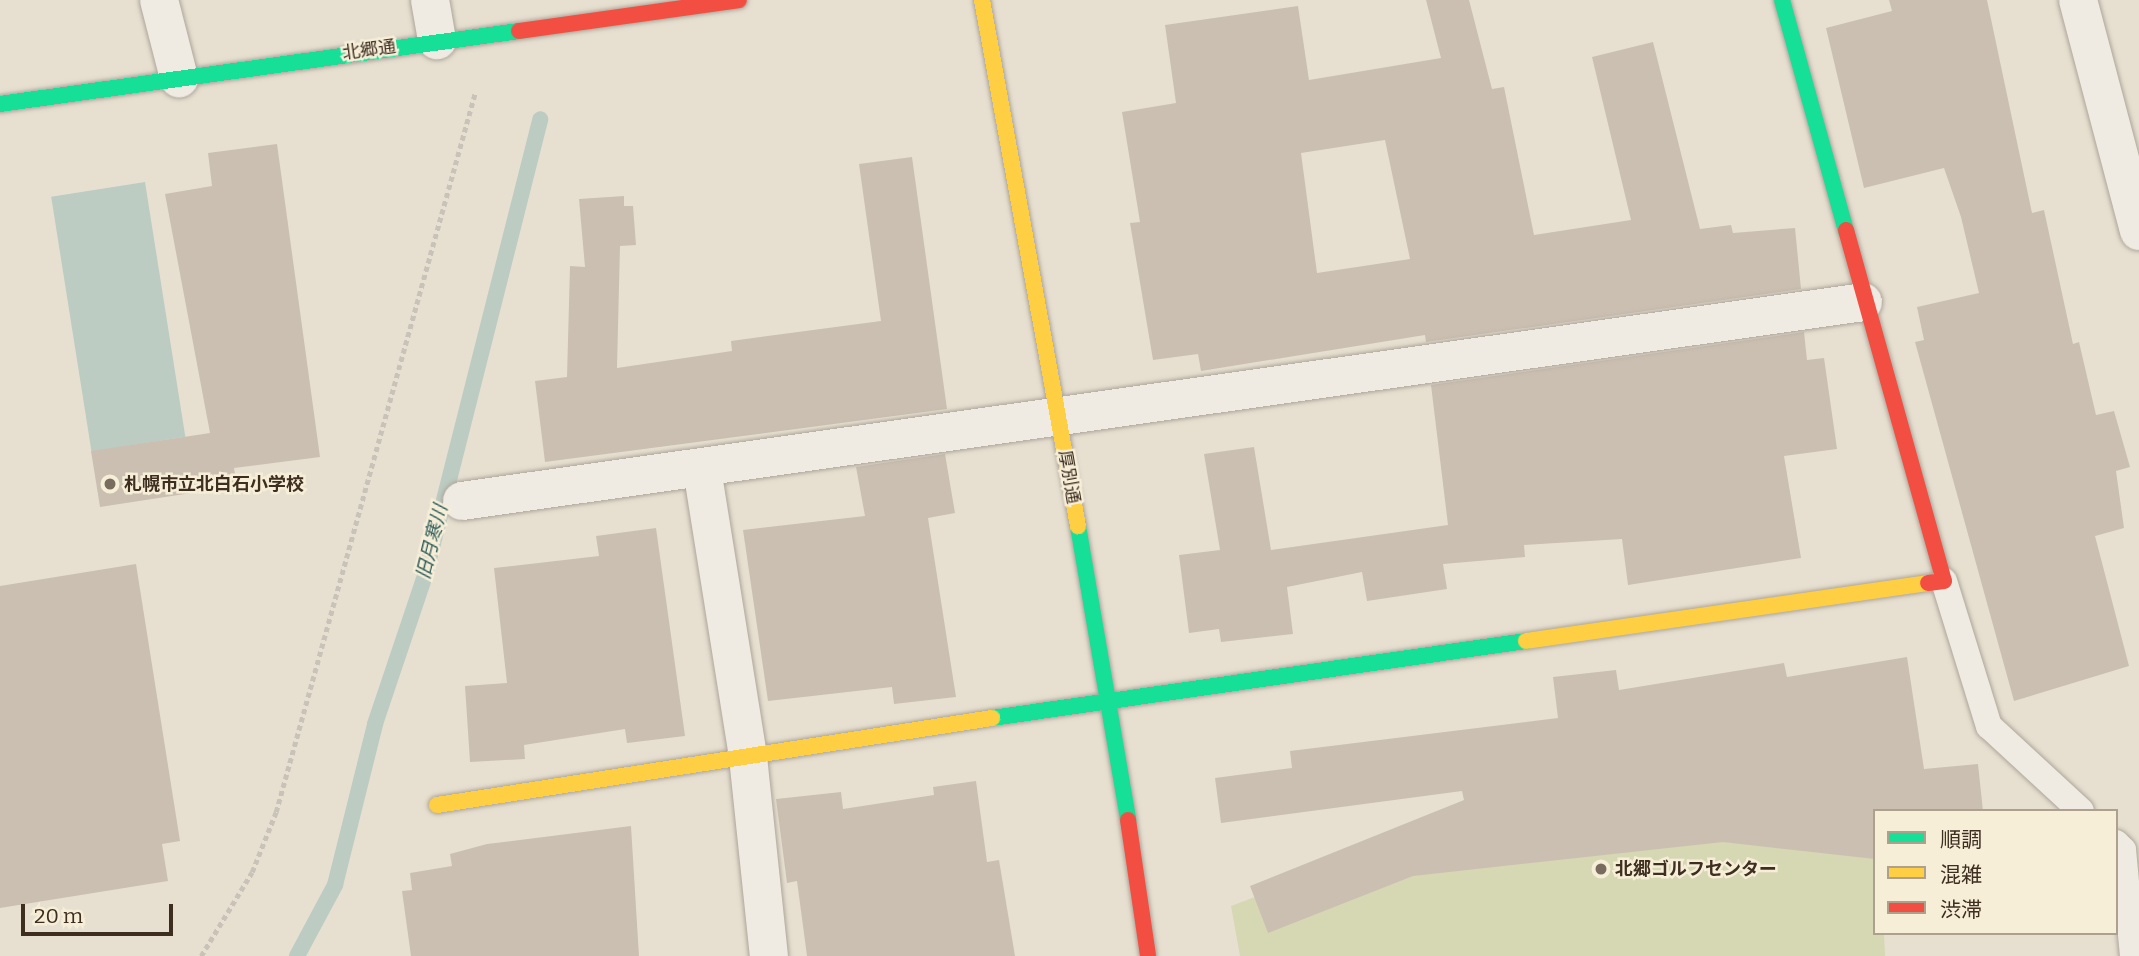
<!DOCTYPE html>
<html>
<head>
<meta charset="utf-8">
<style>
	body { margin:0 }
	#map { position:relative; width:2139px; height:956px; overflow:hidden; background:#e7e0d1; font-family:Bitter,"Noto Sans JP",serif }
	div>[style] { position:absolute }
	.green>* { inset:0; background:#d6d7b3 }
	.water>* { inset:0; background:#bcccc2; transform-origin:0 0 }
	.stream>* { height:16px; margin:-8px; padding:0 8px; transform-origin:8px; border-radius:8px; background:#bcccc2 }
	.building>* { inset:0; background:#cbbfb2 }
	.path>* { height:4.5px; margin-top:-2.25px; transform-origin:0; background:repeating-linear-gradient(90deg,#c8c2b9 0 5px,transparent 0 8.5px) }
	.roads { filter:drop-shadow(0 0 2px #ada599) drop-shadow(0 0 2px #ada599) }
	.lane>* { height:26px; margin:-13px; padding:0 13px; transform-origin:13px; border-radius:13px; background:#efebe3 }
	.street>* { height:38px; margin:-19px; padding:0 19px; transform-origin:19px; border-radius:19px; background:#efebe3 }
	.fast>* { height:16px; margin:-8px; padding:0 8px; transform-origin:8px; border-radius:8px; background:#16e098 }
	.slow>* { height:16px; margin:-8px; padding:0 8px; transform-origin:8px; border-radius:8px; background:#ffcf43 }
	.jam>* { height:16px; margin:-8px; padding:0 8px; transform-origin:8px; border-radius:8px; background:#f24e42 }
	.dots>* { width:19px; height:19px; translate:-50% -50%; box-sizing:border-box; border:4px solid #f7eed8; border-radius:50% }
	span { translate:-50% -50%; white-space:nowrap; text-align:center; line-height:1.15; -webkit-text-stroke:5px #f7eed8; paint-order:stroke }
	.street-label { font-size:18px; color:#3d2e20 }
	.poi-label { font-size:18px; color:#3d2e20; font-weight:700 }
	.left { translate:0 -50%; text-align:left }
	.water-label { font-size:19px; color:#2f5d5a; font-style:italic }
	.legend { position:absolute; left:1873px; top:809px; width:245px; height:126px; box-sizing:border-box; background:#f7eed8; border:2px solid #ada18e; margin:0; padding:9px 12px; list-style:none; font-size:21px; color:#3d2e20 }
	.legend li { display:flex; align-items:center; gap:14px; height:35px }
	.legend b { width:35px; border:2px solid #ada18e }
	.scale { position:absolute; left:21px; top:904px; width:152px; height:32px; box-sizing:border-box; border:4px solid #3d2e20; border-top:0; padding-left:9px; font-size:21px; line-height:24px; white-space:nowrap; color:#3d2e20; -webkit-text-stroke:5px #f7eed8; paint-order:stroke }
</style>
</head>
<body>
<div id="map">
	<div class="green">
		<i style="clip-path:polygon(1875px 811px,1875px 933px,1884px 933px,1885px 956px,1240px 956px,1231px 906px,1424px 833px)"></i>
	</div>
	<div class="water">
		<i style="left:145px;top:182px;width:258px;height:95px;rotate:81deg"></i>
	</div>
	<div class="stream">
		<i style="left:297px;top:956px;width:81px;rotate:-61.8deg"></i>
		<i style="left:335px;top:885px;width:166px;rotate:-76deg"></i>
		<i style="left:375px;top:724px;width:157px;rotate:-71.4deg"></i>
		<i style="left:425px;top:575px;width:470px;rotate:-75.8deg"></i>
	</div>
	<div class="building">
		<i style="clip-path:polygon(evenodd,1426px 0,1469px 0,1492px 89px,1504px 87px,1534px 235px,1631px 220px,1592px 57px,1653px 42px,1700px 229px,1731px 225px,1733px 233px,1795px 228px,1801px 289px,1426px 342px,1425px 335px,1201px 371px,1198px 354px,1153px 360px,1130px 223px,1140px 222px,1122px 112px,1176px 103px,1165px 25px,1298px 6px,1309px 80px,1441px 58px,1426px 0,1385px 140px,1410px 259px,1317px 273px,1301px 153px,1385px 140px)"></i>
		<i style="clip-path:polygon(1889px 0,1987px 0,2032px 213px,2044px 210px,2073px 344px,2079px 342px,2096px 415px,2114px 411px,2130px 467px,2116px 471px,2124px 528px,2095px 536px,2129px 666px,2014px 701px,1915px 342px,1924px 340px,1917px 307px,1979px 293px,1961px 217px,1944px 168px,1864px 188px,1826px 28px,1892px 11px)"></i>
		<i style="clip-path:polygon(277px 144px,320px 457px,234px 468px,237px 486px,100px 507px,91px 451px,210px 433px,165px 194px,212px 186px,208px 153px)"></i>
		<i style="clip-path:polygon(912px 157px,947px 409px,545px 462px,535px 381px,567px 377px,570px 266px,585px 267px,579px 199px,624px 196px,624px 206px,633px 206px,636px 245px,620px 246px,617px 368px,732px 351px,731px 341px,881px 321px,859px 164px)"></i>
		<i style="clip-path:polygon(1804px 332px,1807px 360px,1824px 358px,1837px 449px,1784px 456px,1801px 558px,1628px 585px,1622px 539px,1524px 545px,1525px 557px,1443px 564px,1447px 589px,1367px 601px,1362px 572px,1287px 587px,1293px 634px,1221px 642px,1219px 629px,1189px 633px,1179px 555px,1220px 550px,1204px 454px,1254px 447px,1271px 550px,1448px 525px,1431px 385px)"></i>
		<i style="clip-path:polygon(945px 454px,955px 513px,928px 518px,956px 697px,894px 704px,892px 687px,768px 701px,743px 530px,865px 516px,856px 467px)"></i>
		<i style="clip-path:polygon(656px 528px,685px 736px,627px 743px,625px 729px,524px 745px,525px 759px,470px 762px,465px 686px,507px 683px,494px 568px,599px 556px,596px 536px)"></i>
		<i style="clip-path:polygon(136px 564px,180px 841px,162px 844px,168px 881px,0 908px,0 586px)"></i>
		<i style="clip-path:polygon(1907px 657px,1924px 769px,1978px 764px,1983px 811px,1875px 811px,1875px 859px,1723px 842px,1413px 876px,1268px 933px,1250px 886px,1464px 800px,1462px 791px,1221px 823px,1215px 778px,1292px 768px,1290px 751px,1558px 718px,1553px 677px,1616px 670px,1619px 690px,1784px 663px,1787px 677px)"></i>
		<i style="clip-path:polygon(976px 781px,987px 862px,999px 860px,1015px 956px,807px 956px,797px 881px,787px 883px,776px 799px,841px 792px,843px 809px,934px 795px,933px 787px)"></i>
		<i style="clip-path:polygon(631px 826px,639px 956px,411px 956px,402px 891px,412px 890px,410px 873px,452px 866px,450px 854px,487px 844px)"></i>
	</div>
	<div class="path">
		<i style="left:201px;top:956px;width:98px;rotate:-58.7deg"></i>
		<i style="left:252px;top:872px;width:65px;rotate:-68.2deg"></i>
		<i style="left:276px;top:812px;width:746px;rotate:-74.53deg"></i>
	</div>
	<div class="roads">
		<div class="lane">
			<i style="left:1944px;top:581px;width:152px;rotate:72.8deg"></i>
			<i style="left:1989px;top:726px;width:125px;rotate:42.7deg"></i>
			<i style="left:2116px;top:843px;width:10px;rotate:45deg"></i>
			<i style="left:2123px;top:850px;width:106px;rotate:84.6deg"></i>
		</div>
		<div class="street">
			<i style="left:159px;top:0;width:81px;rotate:75.6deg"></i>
			<i style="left:430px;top:0;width:41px;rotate:80.1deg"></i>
			<i style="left:2078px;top:0;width:239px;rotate:75.2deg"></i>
			<i style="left:702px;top:469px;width:292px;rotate:80.9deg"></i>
			<i style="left:748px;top:757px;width:200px;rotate:84deg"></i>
			<i style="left:462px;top:501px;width:1415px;rotate:-8.08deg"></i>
		</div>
		<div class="fast">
			<i style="left:1782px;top:0;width:239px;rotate:74.5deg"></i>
			<i style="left:0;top:104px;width:524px;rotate:-8.01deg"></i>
			<i style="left:1078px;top:526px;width:298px;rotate:80.3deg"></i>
			<i style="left:992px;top:718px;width:540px;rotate:-8.21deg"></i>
		</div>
		<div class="slow">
			<i style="left:982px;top:0;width:535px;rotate:79.66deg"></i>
			<i style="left:1526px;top:641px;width:406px;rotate:-8.2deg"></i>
			<i style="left:437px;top:805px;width:562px;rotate:-8.91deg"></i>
		</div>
		<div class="jam">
			<i style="left:519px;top:31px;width:222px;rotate:-8deg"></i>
			<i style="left:1846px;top:230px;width:364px;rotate:74.4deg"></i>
			<i style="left:1944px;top:581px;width:16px;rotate:173deg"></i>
			<i style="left:1128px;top:820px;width:137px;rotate:81.6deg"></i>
		</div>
	</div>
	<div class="dots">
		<i style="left:110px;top:484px;background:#786c5e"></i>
		<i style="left:1601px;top:869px;background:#786c5e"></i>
	</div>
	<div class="street-label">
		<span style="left:369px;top:50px;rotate:-8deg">北郷通</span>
		<span style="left:1069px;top:477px;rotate:80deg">厚別通</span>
	</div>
	<div class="poi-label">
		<span class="left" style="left:124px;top:484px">札幌市立北白石小学校</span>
		<span class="left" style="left:1615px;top:869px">北郷ゴルフセンター</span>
	</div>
	<div class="water-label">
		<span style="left:432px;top:542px;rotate:-76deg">旧月寒川</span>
	</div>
	<ul class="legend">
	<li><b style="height:9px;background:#16e098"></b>順調</li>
	<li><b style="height:9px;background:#ffcf43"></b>混雑</li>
	<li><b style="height:9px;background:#f24e42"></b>渋滞</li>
	</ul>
	<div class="scale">20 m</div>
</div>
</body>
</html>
